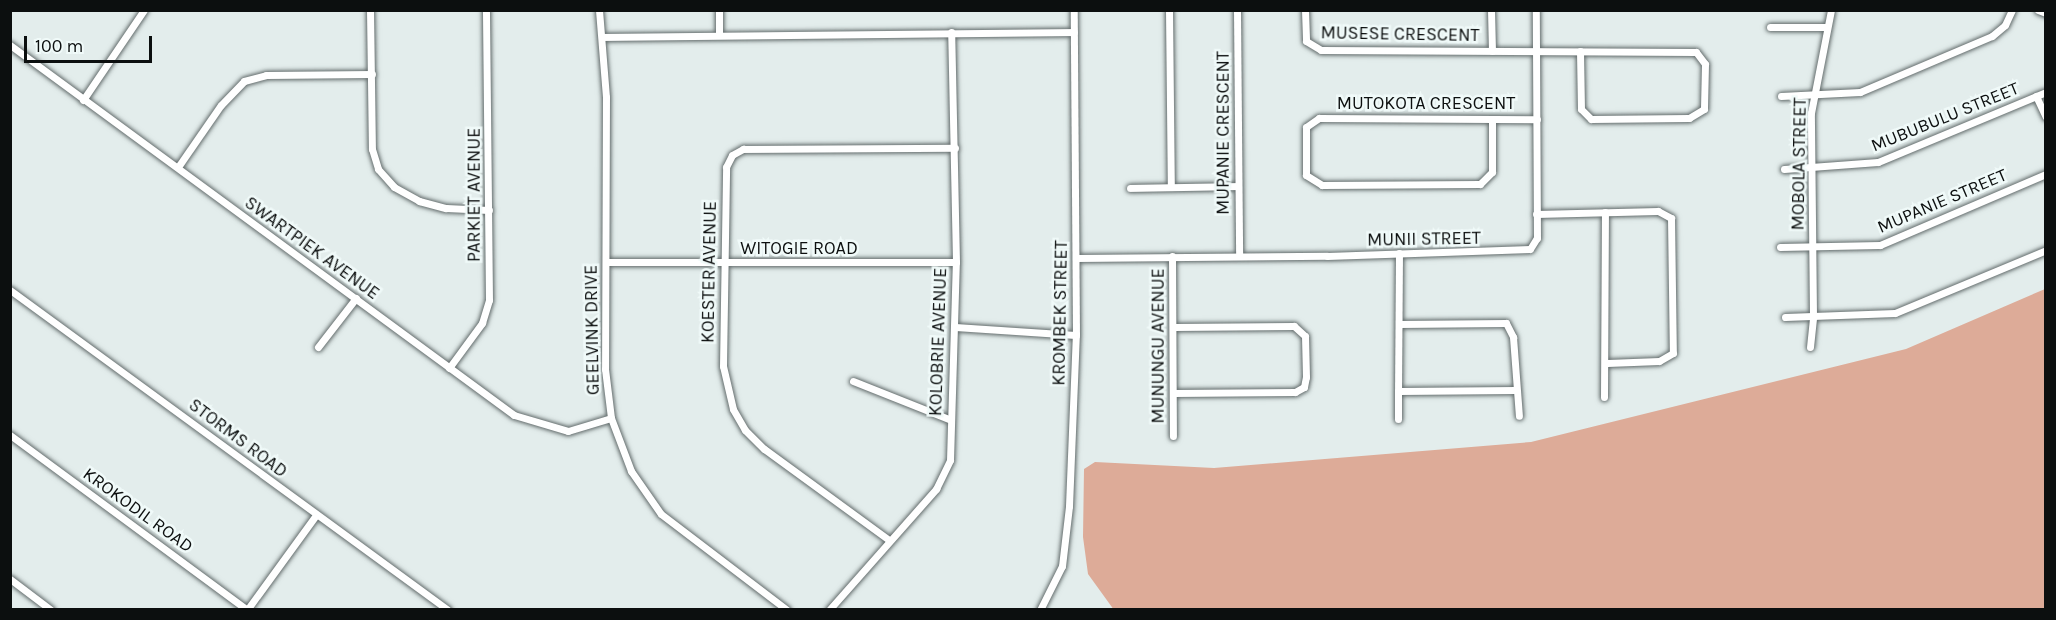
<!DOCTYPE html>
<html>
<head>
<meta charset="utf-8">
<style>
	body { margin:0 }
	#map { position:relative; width:2056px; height:620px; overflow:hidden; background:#e3edec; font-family:Karla,sans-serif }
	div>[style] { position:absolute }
	.green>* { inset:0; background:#ddab98 }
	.roads { filter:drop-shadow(0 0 2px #636c6c) drop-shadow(0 0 2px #636c6c) }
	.minor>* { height:7px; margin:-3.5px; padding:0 3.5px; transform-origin:3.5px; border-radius:3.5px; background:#fff }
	span { translate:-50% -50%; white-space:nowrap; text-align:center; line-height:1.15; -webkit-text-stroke:5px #f0faf9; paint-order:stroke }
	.street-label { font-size:18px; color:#0c0f0f }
	.frame { position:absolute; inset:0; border:12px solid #0c0f0f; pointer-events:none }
	.scale { position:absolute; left:24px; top:36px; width:128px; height:27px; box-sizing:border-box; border:3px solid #0c0f0f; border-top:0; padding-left:8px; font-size:18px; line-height:21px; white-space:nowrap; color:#0c0f0f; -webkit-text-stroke:4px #f0faf9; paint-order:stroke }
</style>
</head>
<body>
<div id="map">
	<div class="green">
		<i style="clip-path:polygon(2045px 289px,2045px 609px,1114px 610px,1088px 574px,1083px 537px,1084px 469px,1095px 462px,1214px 468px,1531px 442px,1906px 349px)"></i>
	</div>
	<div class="roads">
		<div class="minor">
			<i style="left:370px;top:10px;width:139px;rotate:89.2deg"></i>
			<i style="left:372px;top:149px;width:21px;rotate:73deg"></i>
			<i style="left:378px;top:169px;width:24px;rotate:48deg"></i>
			<i style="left:394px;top:187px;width:29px;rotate:29deg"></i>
			<i style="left:419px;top:201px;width:28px;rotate:15deg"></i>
			<i style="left:446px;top:208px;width:43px;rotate:2.7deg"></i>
			<i style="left:599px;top:10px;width:87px;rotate:85.4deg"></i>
			<i style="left:606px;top:97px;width:272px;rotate:90.2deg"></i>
			<i style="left:605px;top:369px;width:49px;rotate:83deg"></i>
			<i style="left:611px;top:418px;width:57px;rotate:69.3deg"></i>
			<i style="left:631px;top:471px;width:52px;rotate:55.1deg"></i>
			<i style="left:661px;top:514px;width:158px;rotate:37.3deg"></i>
			<i style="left:719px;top:10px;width:25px;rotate:90deg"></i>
			<i style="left:1169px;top:10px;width:177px;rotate:89.4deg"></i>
			<i style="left:1237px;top:10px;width:246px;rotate:89.5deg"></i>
			<i style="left:1305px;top:10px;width:31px;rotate:88deg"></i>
			<i style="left:1306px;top:41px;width:17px;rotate:31deg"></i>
			<i style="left:1321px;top:50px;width:375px;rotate:0.3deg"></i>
			<i style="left:1696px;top:52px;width:15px;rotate:53deg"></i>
			<i style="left:1705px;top:64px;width:45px;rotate:91.3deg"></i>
			<i style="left:1704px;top:109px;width:17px;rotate:149deg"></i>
			<i style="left:1689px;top:118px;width:98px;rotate:179.4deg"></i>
			<i style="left:1591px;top:119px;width:14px;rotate:-135deg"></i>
			<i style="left:1581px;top:109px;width:58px;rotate:-91deg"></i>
			<i style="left:1491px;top:10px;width:41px;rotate:88.6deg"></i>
			<i style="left:2038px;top:10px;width:9px;rotate:21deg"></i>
			<i style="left:1770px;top:27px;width:57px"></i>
			<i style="left:603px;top:37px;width:471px;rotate:-0.6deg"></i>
			<i style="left:10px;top:45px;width:625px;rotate:36.28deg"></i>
			<i style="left:514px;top:415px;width:56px;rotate:16.5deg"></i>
			<i style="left:568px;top:431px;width:45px;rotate:-16.8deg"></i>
			<i style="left:1781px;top:96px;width:79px;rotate:-2.9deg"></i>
			<i style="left:1860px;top:92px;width:143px;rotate:-23deg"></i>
			<i style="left:1992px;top:36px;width:17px;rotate:-40deg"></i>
			<i style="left:2005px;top:25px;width:17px;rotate:-65deg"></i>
			<i style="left:2036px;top:96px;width:23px;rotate:65deg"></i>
			<i style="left:83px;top:100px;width:109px;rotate:-55.9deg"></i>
			<i style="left:1492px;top:119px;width:53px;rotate:90deg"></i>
			<i style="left:1492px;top:172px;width:17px;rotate:135deg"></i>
			<i style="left:1480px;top:184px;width:158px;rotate:179.6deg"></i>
			<i style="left:1322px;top:185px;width:19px;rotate:-148deg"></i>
			<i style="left:1306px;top:175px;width:48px;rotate:-90deg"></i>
			<i style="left:1306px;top:127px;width:16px;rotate:-35deg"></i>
			<i style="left:1319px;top:118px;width:218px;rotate:0.3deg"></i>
			<i style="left:178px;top:167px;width:75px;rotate:-55.3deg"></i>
			<i style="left:221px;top:105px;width:33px;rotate:-46deg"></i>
			<i style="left:244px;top:81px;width:23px;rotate:-15deg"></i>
			<i style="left:266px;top:75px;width:106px;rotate:-0.5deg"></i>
			<i style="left:1784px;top:169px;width:94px;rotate:-4.3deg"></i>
			<i style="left:1878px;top:162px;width:182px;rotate:-22.6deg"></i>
			<i style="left:1130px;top:188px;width:107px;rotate:-1.1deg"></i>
			<i style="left:1536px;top:214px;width:122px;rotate:-1.4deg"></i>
			<i style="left:1658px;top:211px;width:15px;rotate:28deg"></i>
			<i style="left:1671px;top:218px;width:135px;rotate:89.2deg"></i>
			<i style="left:1673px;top:353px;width:16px;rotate:150deg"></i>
			<i style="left:1659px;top:361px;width:52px;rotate:177.8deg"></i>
			<i style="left:1780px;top:247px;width:100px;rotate:-1.1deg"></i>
			<i style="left:1880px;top:245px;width:181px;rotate:-23.2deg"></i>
			<i style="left:1399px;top:253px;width:138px;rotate:90.4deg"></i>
			<i style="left:1398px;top:391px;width:118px;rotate:-0.5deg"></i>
			<i style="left:1172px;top:256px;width:180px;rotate:89.7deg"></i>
			<i style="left:1076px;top:258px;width:251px;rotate:-0.5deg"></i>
			<i style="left:1327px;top:256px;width:203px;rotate:-2deg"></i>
			<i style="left:1530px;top:249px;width:13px;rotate:-58deg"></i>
			<i style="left:1537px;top:238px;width:228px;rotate:-90.3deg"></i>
			<i style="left:606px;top:262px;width:350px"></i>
			<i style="left:10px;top:290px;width:542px;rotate:36.15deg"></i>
			<i style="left:1785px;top:317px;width:110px;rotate:-2.1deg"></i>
			<i style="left:1895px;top:313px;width:164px;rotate:-22.6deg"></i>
			<i style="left:1399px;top:324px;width:107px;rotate:-0.5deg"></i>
			<i style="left:1506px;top:323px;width:16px;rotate:63deg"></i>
			<i style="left:1513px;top:337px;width:79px;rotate:85.7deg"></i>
			<i style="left:955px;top:327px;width:121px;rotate:3.8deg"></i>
			<i style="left:318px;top:347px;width:62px;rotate:-52.2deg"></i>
			<i style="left:1810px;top:347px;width:31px;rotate:-84deg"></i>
			<i style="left:1813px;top:316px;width:203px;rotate:-90.6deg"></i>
			<i style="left:1811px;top:113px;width:105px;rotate:-79deg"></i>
			<i style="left:449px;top:368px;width:56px;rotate:-53.7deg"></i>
			<i style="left:482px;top:323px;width:24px;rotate:-73deg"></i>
			<i style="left:489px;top:300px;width:290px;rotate:-90.6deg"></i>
			<i style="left:853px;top:381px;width:105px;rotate:21.7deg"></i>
			<i style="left:1173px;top:393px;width:122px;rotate:-0.5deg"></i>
			<i style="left:1295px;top:392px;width:10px;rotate:-29deg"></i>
			<i style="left:1304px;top:387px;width:10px;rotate:-79deg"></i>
			<i style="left:1306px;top:377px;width:41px;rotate:-91.4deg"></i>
			<i style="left:1305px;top:336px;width:15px;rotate:-138deg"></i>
			<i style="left:1294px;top:326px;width:121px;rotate:179.5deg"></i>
			<i style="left:1604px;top:397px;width:185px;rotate:-89.7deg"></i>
			<i style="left:1398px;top:419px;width:28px;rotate:-90deg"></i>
			<i style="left:10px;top:435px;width:295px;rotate:36.4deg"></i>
			<i style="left:889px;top:540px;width:155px;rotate:-143.9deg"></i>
			<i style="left:764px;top:449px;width:27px;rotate:-135deg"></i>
			<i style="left:745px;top:430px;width:24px;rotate:-120deg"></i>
			<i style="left:733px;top:409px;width:44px;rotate:-103.1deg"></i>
			<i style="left:723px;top:366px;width:199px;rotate:-89.1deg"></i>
			<i style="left:726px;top:167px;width:13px;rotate:-63deg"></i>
			<i style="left:732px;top:155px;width:13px;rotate:-29deg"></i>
			<i style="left:743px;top:149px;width:212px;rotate:-0.3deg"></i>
			<i style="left:10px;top:579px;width:51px;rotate:37.1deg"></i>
			<i style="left:247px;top:610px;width:117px;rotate:-54deg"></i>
			<i style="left:829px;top:610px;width:162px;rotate:-48.5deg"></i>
			<i style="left:936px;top:489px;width:32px;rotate:-64deg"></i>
			<i style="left:950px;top:460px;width:198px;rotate:-88.3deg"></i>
			<i style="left:956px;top:262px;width:230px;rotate:-91.2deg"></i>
			<i style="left:1040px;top:610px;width:49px;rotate:-63.4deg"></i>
			<i style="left:1062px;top:566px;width:60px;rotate:-83.3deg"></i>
			<i style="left:1069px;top:506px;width:171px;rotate:-87.7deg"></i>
			<i style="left:1076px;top:335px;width:325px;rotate:-90.4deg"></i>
		</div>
	</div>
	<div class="street-label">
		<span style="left:1400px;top:34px;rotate:1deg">MUSESE CRESCENT</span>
		<span style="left:1426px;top:103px">MUTOKOTA CRESCENT</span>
		<span style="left:1945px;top:117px;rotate:-22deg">MUBUBULU STREET</span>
		<span style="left:1223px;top:133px;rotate:-90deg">MUPANIE CRESCENT</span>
		<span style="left:1799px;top:164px;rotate:-89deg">MOBOLA STREET</span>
		<span style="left:474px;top:195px;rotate:-90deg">PARKIET AVENUE</span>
		<span style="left:1942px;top:201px;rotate:-23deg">MUPANIE STREET</span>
		<span style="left:1424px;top:239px;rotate:-1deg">MUNII STREET</span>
		<span style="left:312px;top:248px;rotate:36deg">SWARTPIEK AVENUE</span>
		<span style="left:799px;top:248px">WITOGIE ROAD</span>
		<span style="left:709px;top:272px;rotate:-89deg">KOESTER AVENUE</span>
		<span style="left:1060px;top:313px;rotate:-89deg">KROMBEK STREET</span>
		<span style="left:592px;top:330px;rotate:-91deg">GEELVINK DRIVE</span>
		<span style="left:938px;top:342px;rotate:-88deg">KOLOBRIE AVENUE</span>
		<span style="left:1158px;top:346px;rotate:-90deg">MUNUNGU AVENUE</span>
		<span style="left:238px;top:438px;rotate:37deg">STORMS ROAD</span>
		<span style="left:138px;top:510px;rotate:36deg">KROKODIL ROAD</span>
	</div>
	<div class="frame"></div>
	<div class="scale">100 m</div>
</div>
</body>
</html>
